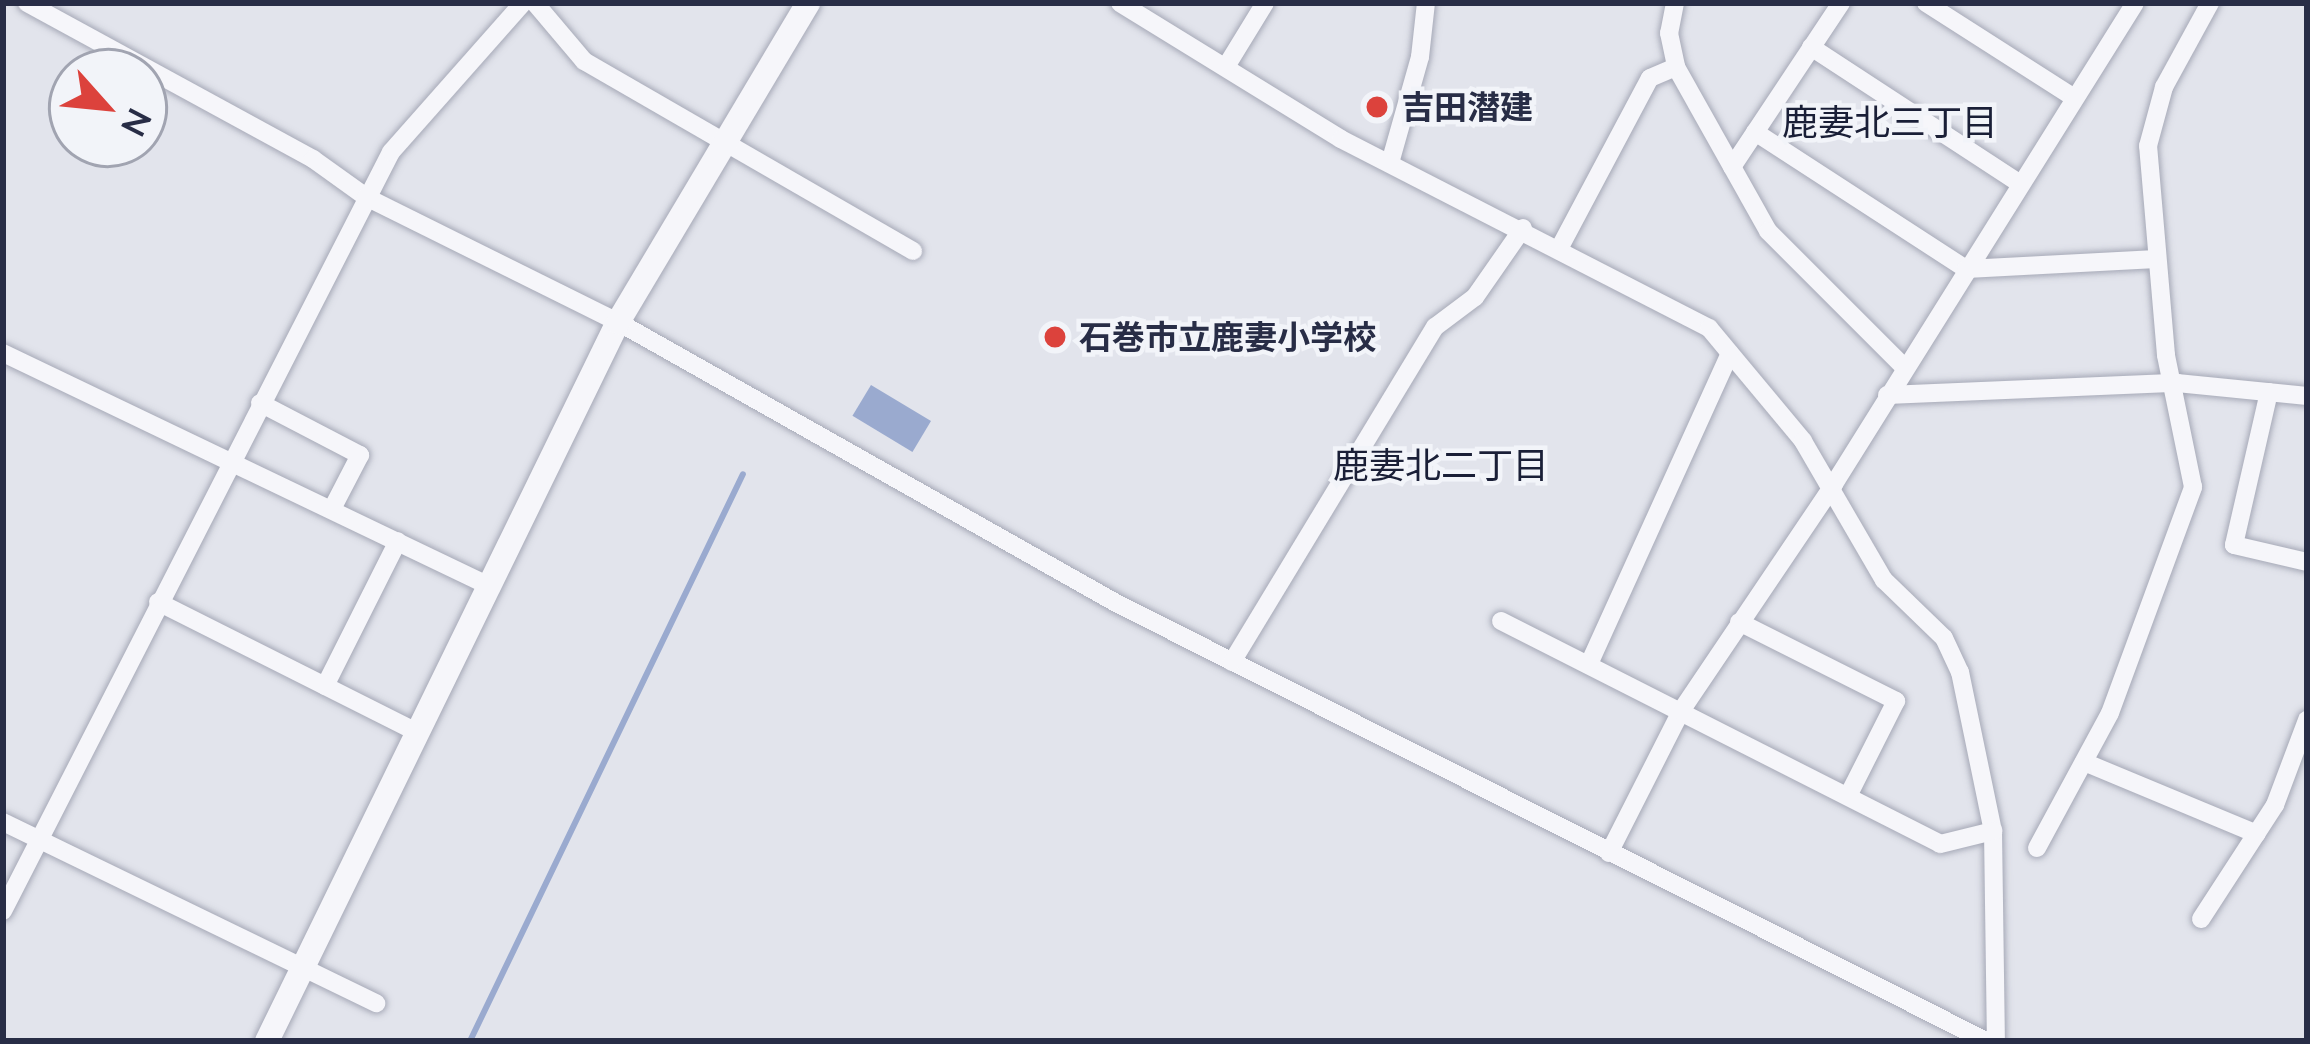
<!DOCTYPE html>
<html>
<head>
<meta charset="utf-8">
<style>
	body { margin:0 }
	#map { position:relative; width:2310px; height:1044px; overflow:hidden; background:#e2e4ec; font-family:Lato,"Noto Sans JP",sans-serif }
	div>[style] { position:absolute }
	.water>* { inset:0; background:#9aaacf; transform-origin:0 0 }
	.stream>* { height:6px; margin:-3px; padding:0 3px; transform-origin:3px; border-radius:3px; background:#9aaacf }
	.roads { filter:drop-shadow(0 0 3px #a6a9b7) drop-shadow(0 0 3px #a6a9b7) }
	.minor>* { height:18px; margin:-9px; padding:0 9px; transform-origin:9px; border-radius:9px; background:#f6f6fa }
	.tertiary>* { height:24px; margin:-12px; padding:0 12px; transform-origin:12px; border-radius:12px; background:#f6f6fa }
	.dots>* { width:33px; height:33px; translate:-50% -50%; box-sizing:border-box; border:6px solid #f2f4f9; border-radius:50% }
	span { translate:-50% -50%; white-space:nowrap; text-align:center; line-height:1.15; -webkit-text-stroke:9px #f2f4f9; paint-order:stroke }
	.poi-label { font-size:33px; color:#282d46; font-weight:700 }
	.left { translate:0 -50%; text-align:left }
	.neighbourhood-label { font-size:36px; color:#1a1f37 }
	.frame { position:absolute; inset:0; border:6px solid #282d46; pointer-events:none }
	.north { position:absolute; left:48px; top:48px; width:120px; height:120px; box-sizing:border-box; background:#f2f4f9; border:3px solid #a1a4b1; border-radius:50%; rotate:117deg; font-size:33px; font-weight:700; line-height:48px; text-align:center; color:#282d46 }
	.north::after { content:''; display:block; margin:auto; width:42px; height:54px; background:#dc423c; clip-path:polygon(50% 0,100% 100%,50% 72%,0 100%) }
</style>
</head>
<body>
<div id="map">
	<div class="water">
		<i style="left:871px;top:385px;width:70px;height:36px;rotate:31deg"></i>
	</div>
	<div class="stream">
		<i style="left:470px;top:1041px;width:629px;rotate:-64.29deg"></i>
	</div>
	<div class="roads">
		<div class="minor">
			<i style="left:27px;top:3px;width:326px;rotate:28.6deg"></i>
			<i style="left:313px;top:159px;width:65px;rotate:35.6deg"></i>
			<i style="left:366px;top:197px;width:281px;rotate:26.4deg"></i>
			<i style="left:618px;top:322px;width:572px;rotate:29.43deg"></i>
			<i style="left:1116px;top:603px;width:974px;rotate:26.72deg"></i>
			<i style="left:535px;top:3px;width:76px;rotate:49.8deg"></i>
			<i style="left:584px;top:61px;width:380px;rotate:30deg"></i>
			<i style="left:1120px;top:3px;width:259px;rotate:31.6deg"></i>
			<i style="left:1341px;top:139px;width:414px;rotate:27.2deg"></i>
			<i style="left:1709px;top:328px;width:147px;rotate:50.2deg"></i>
			<i style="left:1803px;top:441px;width:161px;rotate:59.8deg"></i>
			<i style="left:1884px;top:580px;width:83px;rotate:44deg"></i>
			<i style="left:1944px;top:638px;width:38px;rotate:65deg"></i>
			<i style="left:1960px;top:672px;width:162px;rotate:78.3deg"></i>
			<i style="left:1993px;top:831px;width:210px;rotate:89.2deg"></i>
			<i style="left:1675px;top:3px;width:31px;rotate:101deg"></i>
			<i style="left:1669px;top:33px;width:35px;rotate:78deg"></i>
			<i style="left:1676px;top:67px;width:188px;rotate:60.7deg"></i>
			<i style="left:1768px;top:231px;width:192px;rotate:45deg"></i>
			<i style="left:1926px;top:3px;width:174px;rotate:32.6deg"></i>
			<i style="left:1811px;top:47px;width:249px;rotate:33.2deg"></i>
			<i style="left:1227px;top:65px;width:73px;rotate:-58.5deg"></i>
			<i style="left:1755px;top:132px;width:252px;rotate:33deg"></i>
			<i style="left:1966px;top:269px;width:191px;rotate:-3deg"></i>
			<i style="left:1390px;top:163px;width:110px;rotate:-74.2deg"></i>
			<i style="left:1420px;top:57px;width:54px;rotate:-83.7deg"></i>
			<i style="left:1732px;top:167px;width:197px;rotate:-56.4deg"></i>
			<i style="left:1560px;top:247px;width:191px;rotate:-62deg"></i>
			<i style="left:1650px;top:78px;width:28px;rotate:-23deg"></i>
			<i style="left:3px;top:353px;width:539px;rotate:25.61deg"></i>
			<i style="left:2269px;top:392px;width:157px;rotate:102.9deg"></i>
			<i style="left:2234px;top:545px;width:75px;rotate:13.1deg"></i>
			<i style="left:1887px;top:395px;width:290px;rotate:-2.4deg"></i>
			<i style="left:2177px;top:383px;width:131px;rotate:5.7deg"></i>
			<i style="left:260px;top:403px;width:113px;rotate:27.5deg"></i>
			<i style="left:360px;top:455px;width:61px;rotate:117.4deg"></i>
			<i style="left:158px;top:602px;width:290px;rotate:26.7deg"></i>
			<i style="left:1501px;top:621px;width:492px;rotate:26.9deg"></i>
			<i style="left:1940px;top:844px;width:55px;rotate:-13.8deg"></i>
			<i style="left:1739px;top:622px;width:176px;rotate:26.7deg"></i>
			<i style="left:1896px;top:701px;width:106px;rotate:116.8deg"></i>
			<i style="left:1232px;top:662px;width:392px;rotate:-58.8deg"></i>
			<i style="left:1435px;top:327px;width:50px;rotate:-36.9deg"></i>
			<i style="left:1475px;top:297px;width:84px;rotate:-55.2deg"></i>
			<i style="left:1589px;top:664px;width:341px;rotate:-65.6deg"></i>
			<i style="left:325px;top:686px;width:162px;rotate:-63.3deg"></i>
			<i style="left:2084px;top:762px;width:187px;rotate:22.6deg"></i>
			<i style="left:3px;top:822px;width:415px;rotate:25.9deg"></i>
			<i style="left:2037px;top:848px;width:153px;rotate:-61.6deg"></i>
			<i style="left:2110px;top:713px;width:241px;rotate:-69.8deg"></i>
			<i style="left:2193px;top:487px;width:135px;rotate:-101.6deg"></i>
			<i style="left:2166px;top:355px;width:210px;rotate:-94.9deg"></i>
			<i style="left:2148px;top:146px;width:61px;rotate:-74.8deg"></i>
			<i style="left:2164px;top:87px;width:96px;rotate:-61.3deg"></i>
			<i style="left:1609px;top:853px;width:159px;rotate:-63.1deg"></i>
			<i style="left:1681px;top:711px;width:274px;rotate:-56deg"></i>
			<i style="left:1834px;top:484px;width:567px;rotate:-57.96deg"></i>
			<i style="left:3px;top:911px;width:852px;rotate:-62.92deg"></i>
			<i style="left:391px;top:152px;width:199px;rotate:-48.5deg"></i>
			<i style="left:2201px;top:919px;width:136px;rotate:-57deg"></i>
			<i style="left:2275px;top:805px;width:91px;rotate:-69.4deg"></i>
		</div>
		<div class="tertiary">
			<i style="left:267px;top:1041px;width:800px;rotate:-63.98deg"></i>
			<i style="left:618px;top:322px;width:371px;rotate:-59.2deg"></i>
		</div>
	</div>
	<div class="dots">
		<i style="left:1377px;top:107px;background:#dc423c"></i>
		<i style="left:1055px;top:337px;background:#dc423c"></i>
	</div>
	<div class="poi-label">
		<span class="left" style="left:1401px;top:107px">吉田潜建</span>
		<span class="left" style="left:1079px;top:337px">石巻市立鹿妻小学校</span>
	</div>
	<div class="neighbourhood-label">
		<span style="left:1890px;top:122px">鹿妻北三丁目</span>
		<span style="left:1441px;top:465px">鹿妻北二丁目</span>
	</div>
	<div class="frame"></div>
	<div class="north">N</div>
</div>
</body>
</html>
